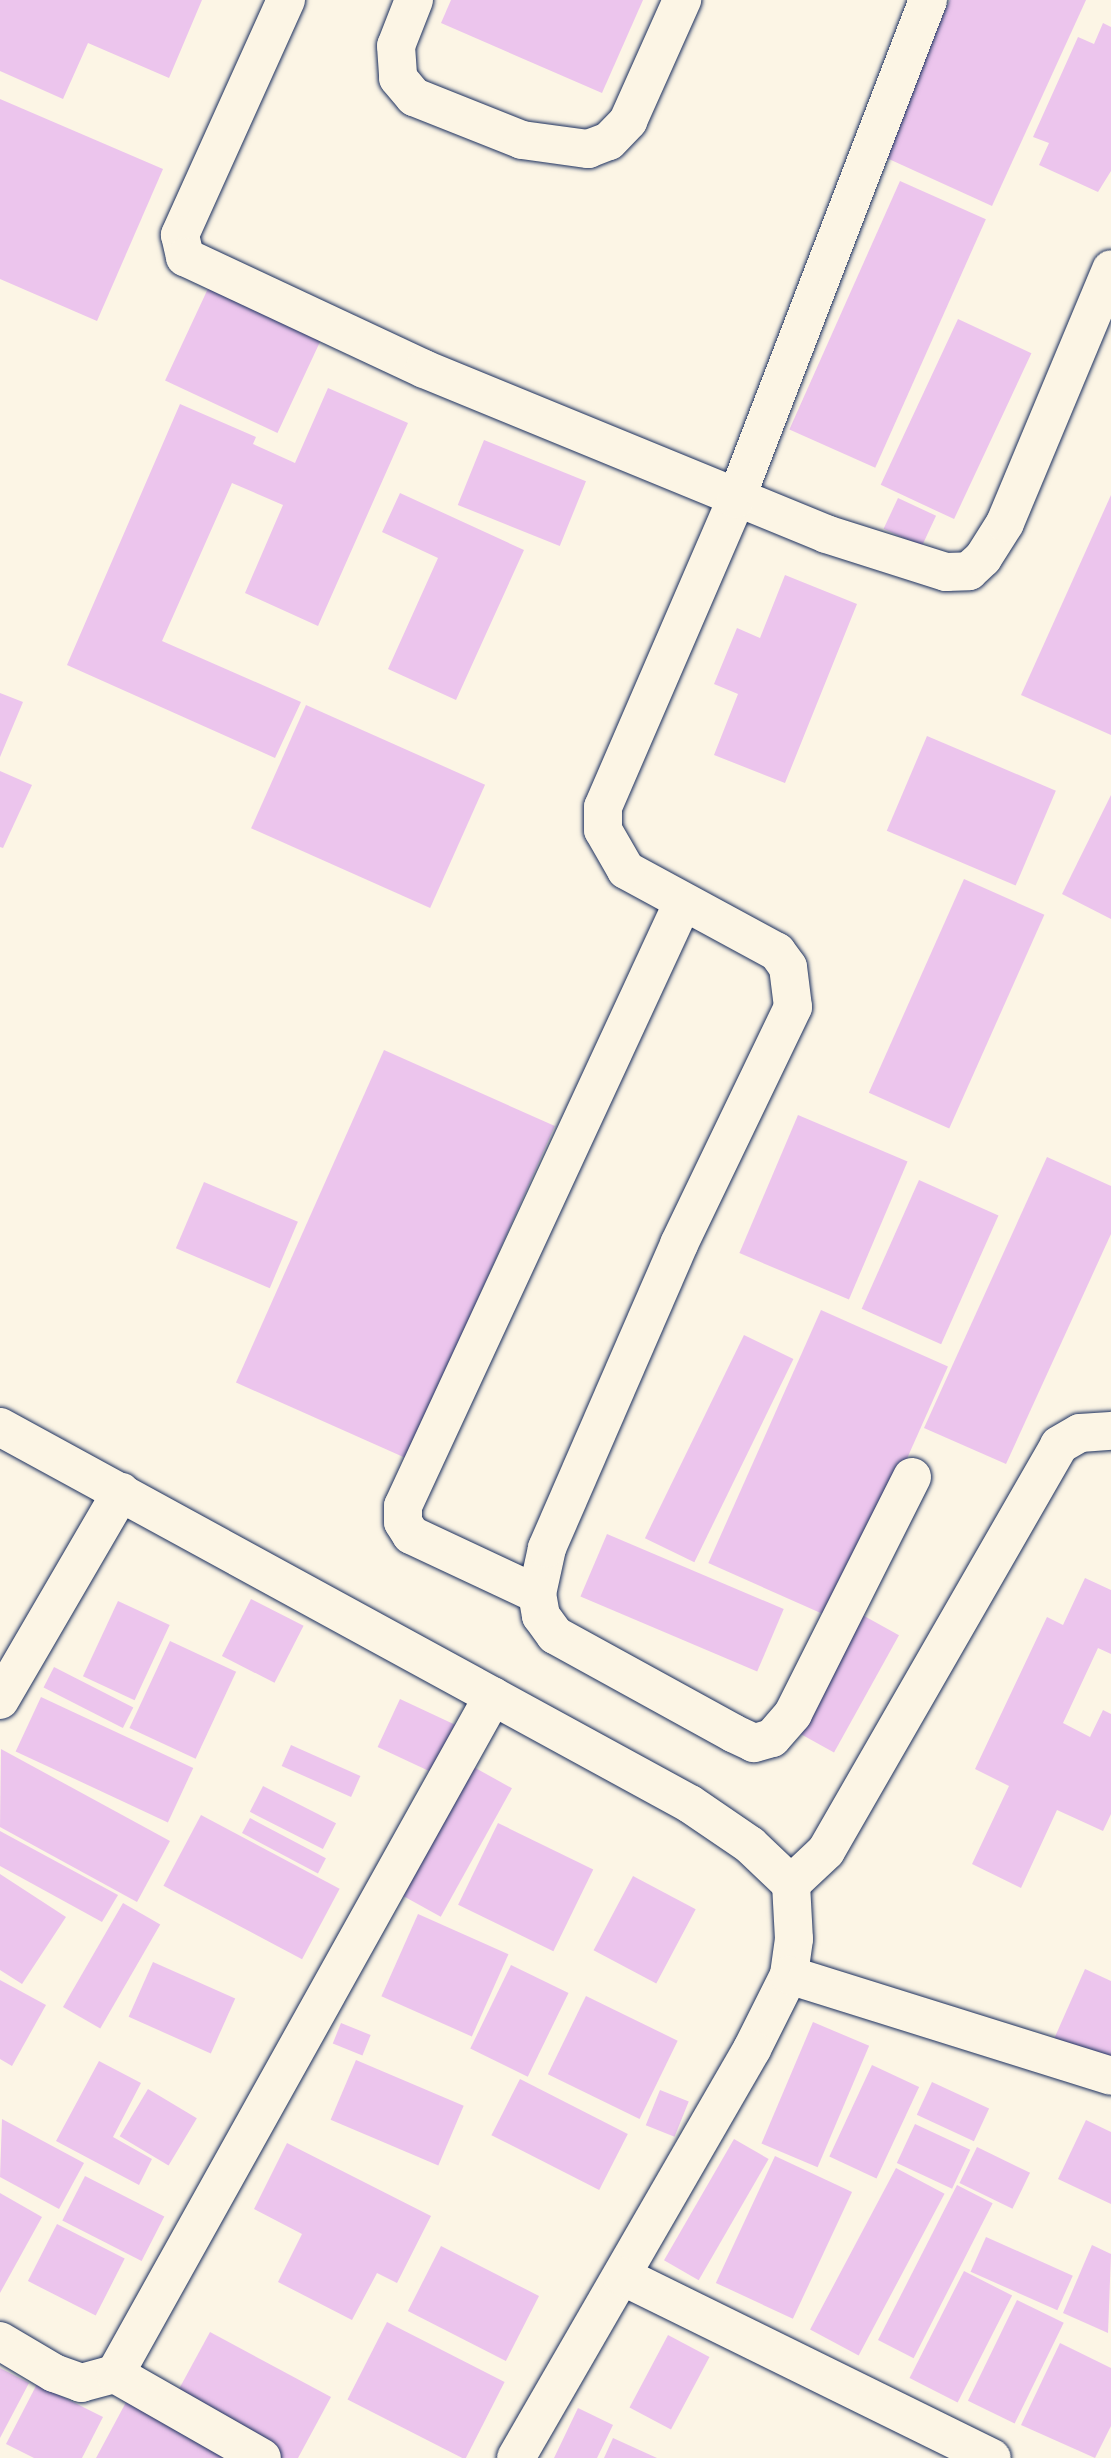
<!DOCTYPE html>
<html>
<head>
<meta charset="utf-8">
<style>
	body { margin:0 }
	#map { position:relative; width:1111px; height:2458px; overflow:hidden; background:#fcf5e5; font-family:"Comic Neue",sans-serif }
	div>[style] { position:absolute }
	.building>* { inset:0; background:#ecc5ed; transform-origin:0 0 }
	.roads { filter:drop-shadow(0 0 2px #1b2f5e) drop-shadow(0 0 2px #1b2f5e) }
	.minor>* { height:38px; margin:-19px; padding:0 19px; transform-origin:19px; border-radius:19px; background:#fcf5e5 }
	span { translate:-50% -50%; white-space:nowrap; text-align:center; line-height:1.15; -webkit-text-stroke:7px #fcf5e5; paint-order:stroke }
</style>
</head>
<body>
<div id="map">
	<div class="building">
		<i style="clip-path:polygon(0 0,202px 0,169px 78px,88px 43px,63px 99px,0 71px)"></i>
		<i style="clip-path:polygon(451px 0,643px 0,602px 93px,441px 23px)"></i>
		<i style="clip-path:polygon(950px 0,1086px 0,992px 206px,880px 155px)"></i>
		<i style="clip-path:polygon(1103px 23px,1111px 27px,1111px 171px,1098px 192px,1039px 165px,1049px 143px,1033px 137px,1078px 37px,1094px 44px)"></i>
		<i style="clip-path:polygon(0 99px,163px 169px,97px 321px,0 279px)"></i>
		<i style="left:900px;top:181px;width:94px;height:272px;rotate:24deg"></i>
		<i style="left:212px;top:280px;width:124px;height:111px;rotate:25deg"></i>
		<i style="left:958px;top:319px;width:81px;height:183px;rotate:25deg"></i>
		<i style="clip-path:polygon(328px 388px,408px 423px,318px 626px,245px 593px,283px 505px,232px 483px,162px 641px,301px 702px,275px 758px,67px 665px,180px 404px,256px 437px,253px 444px,295px 463px)"></i>
		<i style="left:484px;top:440px;width:110px;height:70px;rotate:22deg"></i>
		<i style="clip-path:polygon(400px 493px,524px 550px,456px 700px,388px 669px,438px 558px,382px 532px)"></i>
		<i style="clip-path:polygon(1111px 495px,1111px 735px,1021px 695px)"></i>
		<i style="left:898px;top:498px;width:42px;height:34px;rotate:25deg"></i>
		<i style="clip-path:polygon(785px 575px,857px 604px,785px 783px,714px 755px,738px 694px,714px 684px,737px 628px,760px 638px)"></i>
		<i style="clip-path:polygon(0 693px,23px 702px,0 757px)"></i>
		<i style="left:306px;top:705px;width:196px;height:135px;rotate:24deg"></i>
		<i style="left:927px;top:736px;width:140px;height:103px;rotate:23deg"></i>
		<i style="clip-path:polygon(0 771px,32px 785px,3px 848px,0 847px)"></i>
		<i style="clip-path:polygon(1111px 795px,1111px 919px,1062px 894px)"></i>
		<i style="left:964px;top:879px;width:88px;height:234px;rotate:24deg"></i>
		<i style="left:384px;top:1050px;width:187px;height:364px;rotate:24deg"></i>
		<i style="left:798px;top:1115px;width:119px;height:150px;rotate:23deg"></i>
		<i style="clip-path:polygon(1047px 1157px,1111px 1186px,1111px 1234px,1006px 1464px,924px 1428px)"></i>
		<i style="left:919px;top:1180px;width:87px;height:141px;rotate:24deg"></i>
		<i style="left:204px;top:1182px;width:102px;height:72px;rotate:23deg"></i>
		<i style="left:821px;top:1310px;width:139px;height:277px;rotate:24deg"></i>
		<i style="left:744px;top:1335px;width:55px;height:226px;rotate:26deg"></i>
		<i style="left:607px;top:1534px;width:192px;height:68px;rotate:23deg"></i>
		<i style="clip-path:polygon(1085px 1578px,1111px 1590px,1111px 1654px,1098px 1648px,1063px 1723px,1090px 1737px,1103px 1710px,1111px 1714px,1111px 1814px,1103px 1831px,1057px 1810px,1021px 1888px,972px 1864px,1009px 1786px,975px 1769px,1047px 1617px,1063px 1625px)"></i>
		<i style="left:251px;top:1599px;width:59px;height:64px;rotate:27deg"></i>
		<i style="left:118px;top:1601px;width:57px;height:83px;rotate:25deg"></i>
		<i style="left:857px;top:1612px;width:48px;height:134px;rotate:29deg"></i>
		<i style="left:170px;top:1641px;width:73px;height:96px;rotate:25deg"></i>
		<i style="left:54px;top:1667px;width:89px;height:23px;rotate:27deg"></i>
		<i style="left:41px;top:1697px;width:168px;height:60px;rotate:25deg"></i>
		<i style="left:400px;top:1699px;width:62px;height:53px;rotate:25deg"></i>
		<i style="left:291px;top:1745px;width:76px;height:23px;rotate:24deg"></i>
		<i style="clip-path:polygon(1px 1749px,170px 1841px,137px 1902px,0 1827px)"></i>
		<i style="left:470px;top:1765px;width:48px;height:147px;rotate:29deg"></i>
		<i style="left:263px;top:1786px;width:82px;height:29px;rotate:27deg"></i>
		<i style="left:201px;top:1815px;width:157px;height:80px;rotate:28deg"></i>
		<i style="left:250px;top:1818px;width:86px;height:17px;rotate:28deg"></i>
		<i style="left:498px;top:1823px;width:106px;height:91px;rotate:26deg"></i>
		<i style="clip-path:polygon(0 1831px,118px 1895px,102px 1922px,0 1866px)"></i>
		<i style="clip-path:polygon(0 1874px,66px 1917px,22px 1984px,0 1970px)"></i>
		<i style="left:633px;top:1876px;width:71px;height:84px;rotate:28deg"></i>
		<i style="left:123px;top:1903px;width:43px;height:120px;rotate:30deg"></i>
		<i style="left:418px;top:1914px;width:99px;height:90px;rotate:24deg"></i>
		<i style="left:153px;top:1962px;width:90px;height:60px;rotate:24deg"></i>
		<i style="left:511px;top:1965px;width:64px;height:93px;rotate:26deg"></i>
		<i style="clip-path:polygon(1085px 1969px,1111px 1981px,1111px 2064px,1054px 2039px)"></i>
		<i style="clip-path:polygon(0 1980px,46px 2005px,12px 2066px,0 2059px)"></i>
		<i style="left:586px;top:1996px;width:102px;height:87px;rotate:26deg"></i>
		<i style="left:813px;top:2022px;width:61px;height:132px;rotate:23deg"></i>
		<i style="left:341px;top:2023px;width:32px;height:22px;rotate:22deg"></i>
		<i style="left:356px;top:2060px;width:117px;height:65px;rotate:23deg"></i>
		<i style="clip-path:polygon(99px 2061px,141px 2083px,113px 2137px,152px 2159px,139px 2185px,56px 2141px)"></i>
		<i style="left:872px;top:2065px;width:52px;height:101px;rotate:25deg"></i>
		<i style="left:520px;top:2079px;width:121px;height:63px;rotate:27deg"></i>
		<i style="left:932px;top:2082px;width:63px;height:36px;rotate:25deg"></i>
		<i style="left:148px;top:2089px;width:57px;height:55px;rotate:31deg"></i>
		<i style="left:660px;top:2090px;width:31px;height:38px;rotate:22deg"></i>
		<i style="clip-path:polygon(2px 2119px,84px 2163px,59px 2209px,0 2177px)"></i>
		<i style="clip-path:polygon(1086px 2120px,1111px 2132px,1111px 2204px,1058px 2179px)"></i>
		<i style="left:915px;top:2124px;width:61px;height:43px;rotate:25deg"></i>
		<i style="left:734px;top:2139px;width:40px;height:140px;rotate:30deg"></i>
		<i style="clip-path:polygon(287px 2143px,431px 2216px,397px 2283px,377px 2273px,352px 2320px,278px 2282px,302px 2234px,254px 2209px)"></i>
		<i style="left:977px;top:2147px;width:59px;height:40px;rotate:26deg"></i>
		<i style="left:775px;top:2156px;width:85px;height:140px;rotate:25deg"></i>
		<i style="left:896px;top:2168px;width:55px;height:183px;rotate:28deg"></i>
		<i style="left:85px;top:2176px;width:89px;height:50px;rotate:27deg"></i>
		<i style="left:957px;top:2185px;width:40px;height:174px;rotate:27deg"></i>
		<i style="clip-path:polygon(0 2193px,42px 2217px,0 2293px)"></i>
		<i style="left:57px;top:2224px;width:76px;height:64px;rotate:27deg"></i>
		<i style="left:986px;top:2237px;width:95px;height:38px;rotate:24deg"></i>
		<i style="clip-path:polygon(1092px 2245px,1111px 2254px,1108px 2333px,1063px 2313px)"></i>
		<i style="left:441px;top:2246px;width:110px;height:73px;rotate:27deg"></i>
		<i style="left:964px;top:2271px;width:54px;height:120px;rotate:27deg"></i>
		<i style="left:1017px;top:2300px;width:52px;height:112px;rotate:26deg"></i>
		<i style="left:387px;top:2322px;width:132px;height:87px;rotate:27deg"></i>
		<i style="clip-path:polygon(210px 2332px,331px 2397px,298px 2458px,281px 2458px,173px 2400px)"></i>
		<i style="left:668px;top:2335px;width:47px;height:82px;rotate:28deg"></i>
		<i style="clip-path:polygon(1060px 2343px,1111px 2368px,1111px 2426px,1095px 2458px,1021px 2425px)"></i>
		<i style="clip-path:polygon(0 2368px,29px 2383px,0 2438px)"></i>
		<i style="clip-path:polygon(37px 2384px,103px 2417px,82px 2458px,34px 2458px,6px 2444px)"></i>
		<i style="clip-path:polygon(131px 2393px,236px 2458px,96px 2458px)"></i>
		<i style="clip-path:polygon(578px 2408px,613px 2425px,597px 2458px,554px 2458px)"></i>
		<i style="clip-path:polygon(613px 2438px,657px 2458px,604px 2458px)"></i>
	</div>
	<div class="roads">
		<div class="minor">
			<i style="left:286px;top:0;width:258px;rotate:114.3deg"></i>
			<i style="left:180px;top:235px;width:23px;rotate:77deg"></i>
			<i style="left:185px;top:257px;width:264px;rotate:25.1deg"></i>
			<i style="left:424px;top:369px;width:435px;rotate:22.3deg"></i>
			<i style="left:826px;top:534px;width:126px;rotate:17.6deg"></i>
			<i style="left:946px;top:572px;width:23px;rotate:-2deg"></i>
			<i style="left:969px;top:571px;width:19px;rotate:-43deg"></i>
			<i style="left:983px;top:558px;width:41px;rotate:-57.8deg"></i>
			<i style="left:1005px;top:523px;width:275px;rotate:-67.3deg"></i>
			<i style="left:414px;top:0;width:49px;rotate:111.4deg"></i>
			<i style="left:396px;top:46px;width:32px;rotate:86deg"></i>
			<i style="left:398px;top:78px;width:25px;rotate:50deg"></i>
			<i style="left:414px;top:97px;width:116px;rotate:21.7deg"></i>
			<i style="left:522px;top:140px;width:67px;rotate:7.8deg"></i>
			<i style="left:588px;top:149px;width:22px;rotate:-21deg"></i>
			<i style="left:609px;top:141px;width:28px;rotate:-46deg"></i>
			<i style="left:628px;top:121px;width:133px;rotate:-65.9deg"></i>
			<i style="left:0;top:1427px;width:786px;rotate:28.65deg"></i>
			<i style="left:690px;top:1804px;width:73px;rotate:34.3deg"></i>
			<i style="left:750px;top:1845px;width:57px;rotate:43.6deg"></i>
			<i style="left:791px;top:1884px;width:55px;rotate:86.9deg"></i>
			<i style="left:794px;top:1939px;width:36px;rotate:98deg"></i>
			<i style="left:789px;top:1975px;width:83px;rotate:116.6deg"></i>
			<i style="left:752px;top:2049px;width:472px;rotate:120deg"></i>
			<i style="left:912px;top:1477px;width:265px;rotate:116.7deg"></i>
			<i style="left:793px;top:1714px;width:32px;rotate:131deg"></i>
			<i style="left:772px;top:1738px;width:19px;rotate:164deg"></i>
			<i style="left:754px;top:1743px;width:23px;rotate:-155deg"></i>
			<i style="left:733px;top:1733px;width:203px;rotate:-151.2deg"></i>
			<i style="left:555px;top:1635px;width:24px;rotate:-126deg"></i>
			<i style="left:541px;top:1616px;width:22px;rotate:-100deg"></i>
			<i style="left:537px;top:1594px;width:47px;rotate:-77.7deg"></i>
			<i style="left:547px;top:1548px;width:331px;rotate:-66.5deg"></i>
			<i style="left:679px;top:1244px;width:263px;rotate:-64.3deg"></i>
			<i style="left:793px;top:1007px;width:40px;rotate:-97.1deg"></i>
			<i style="left:788px;top:967px;width:19px;rotate:-126deg"></i>
			<i style="left:777px;top:952px;width:172px;rotate:-151.5deg"></i>
			<i style="left:626px;top:870px;width:46px;rotate:-119.9deg"></i>
			<i style="left:603px;top:830px;width:23px;rotate:-90deg"></i>
			<i style="left:603px;top:807px;width:335px;rotate:-66.6deg"></i>
			<i style="left:736px;top:499px;width:535px;rotate:-68.95deg"></i>
			<i style="left:537px;top:1594px;width:139px;rotate:-154.9deg"></i>
			<i style="left:411px;top:1535px;width:15px;rotate:-122deg"></i>
			<i style="left:403px;top:1522px;width:16px;rotate:-90deg"></i>
			<i style="left:403px;top:1506px;width:664px;rotate:-65.13deg"></i>
			<i style="left:0;top:1700px;width:241px;rotate:-59.8deg"></i>
			<i style="left:791px;top:1884px;width:48px;rotate:-43.3deg"></i>
			<i style="left:826px;top:1851px;width:468px;rotate:-60.1deg"></i>
			<i style="left:1059px;top:1445px;width:24px;rotate:-30deg"></i>
			<i style="left:1080px;top:1433px;width:31px;rotate:-4deg"></i>
			<i style="left:789px;top:1975px;width:337px;rotate:17.4deg"></i>
			<i style="left:622px;top:2276px;width:412px;rotate:26.2deg"></i>
			<i style="left:0;top:2341px;width:63px;rotate:30.7deg"></i>
			<i style="left:54px;top:2373px;width:29px;rotate:20deg"></i>
			<i style="left:81px;top:2383px;width:35px;rotate:-15deg"></i>
			<i style="left:115px;top:2374px;width:776px;rotate:-60.86deg"></i>
			<i style="left:115px;top:2374px;width:169px;rotate:29.7deg"></i>
		</div>
	</div>
</div>
</body>
</html>
